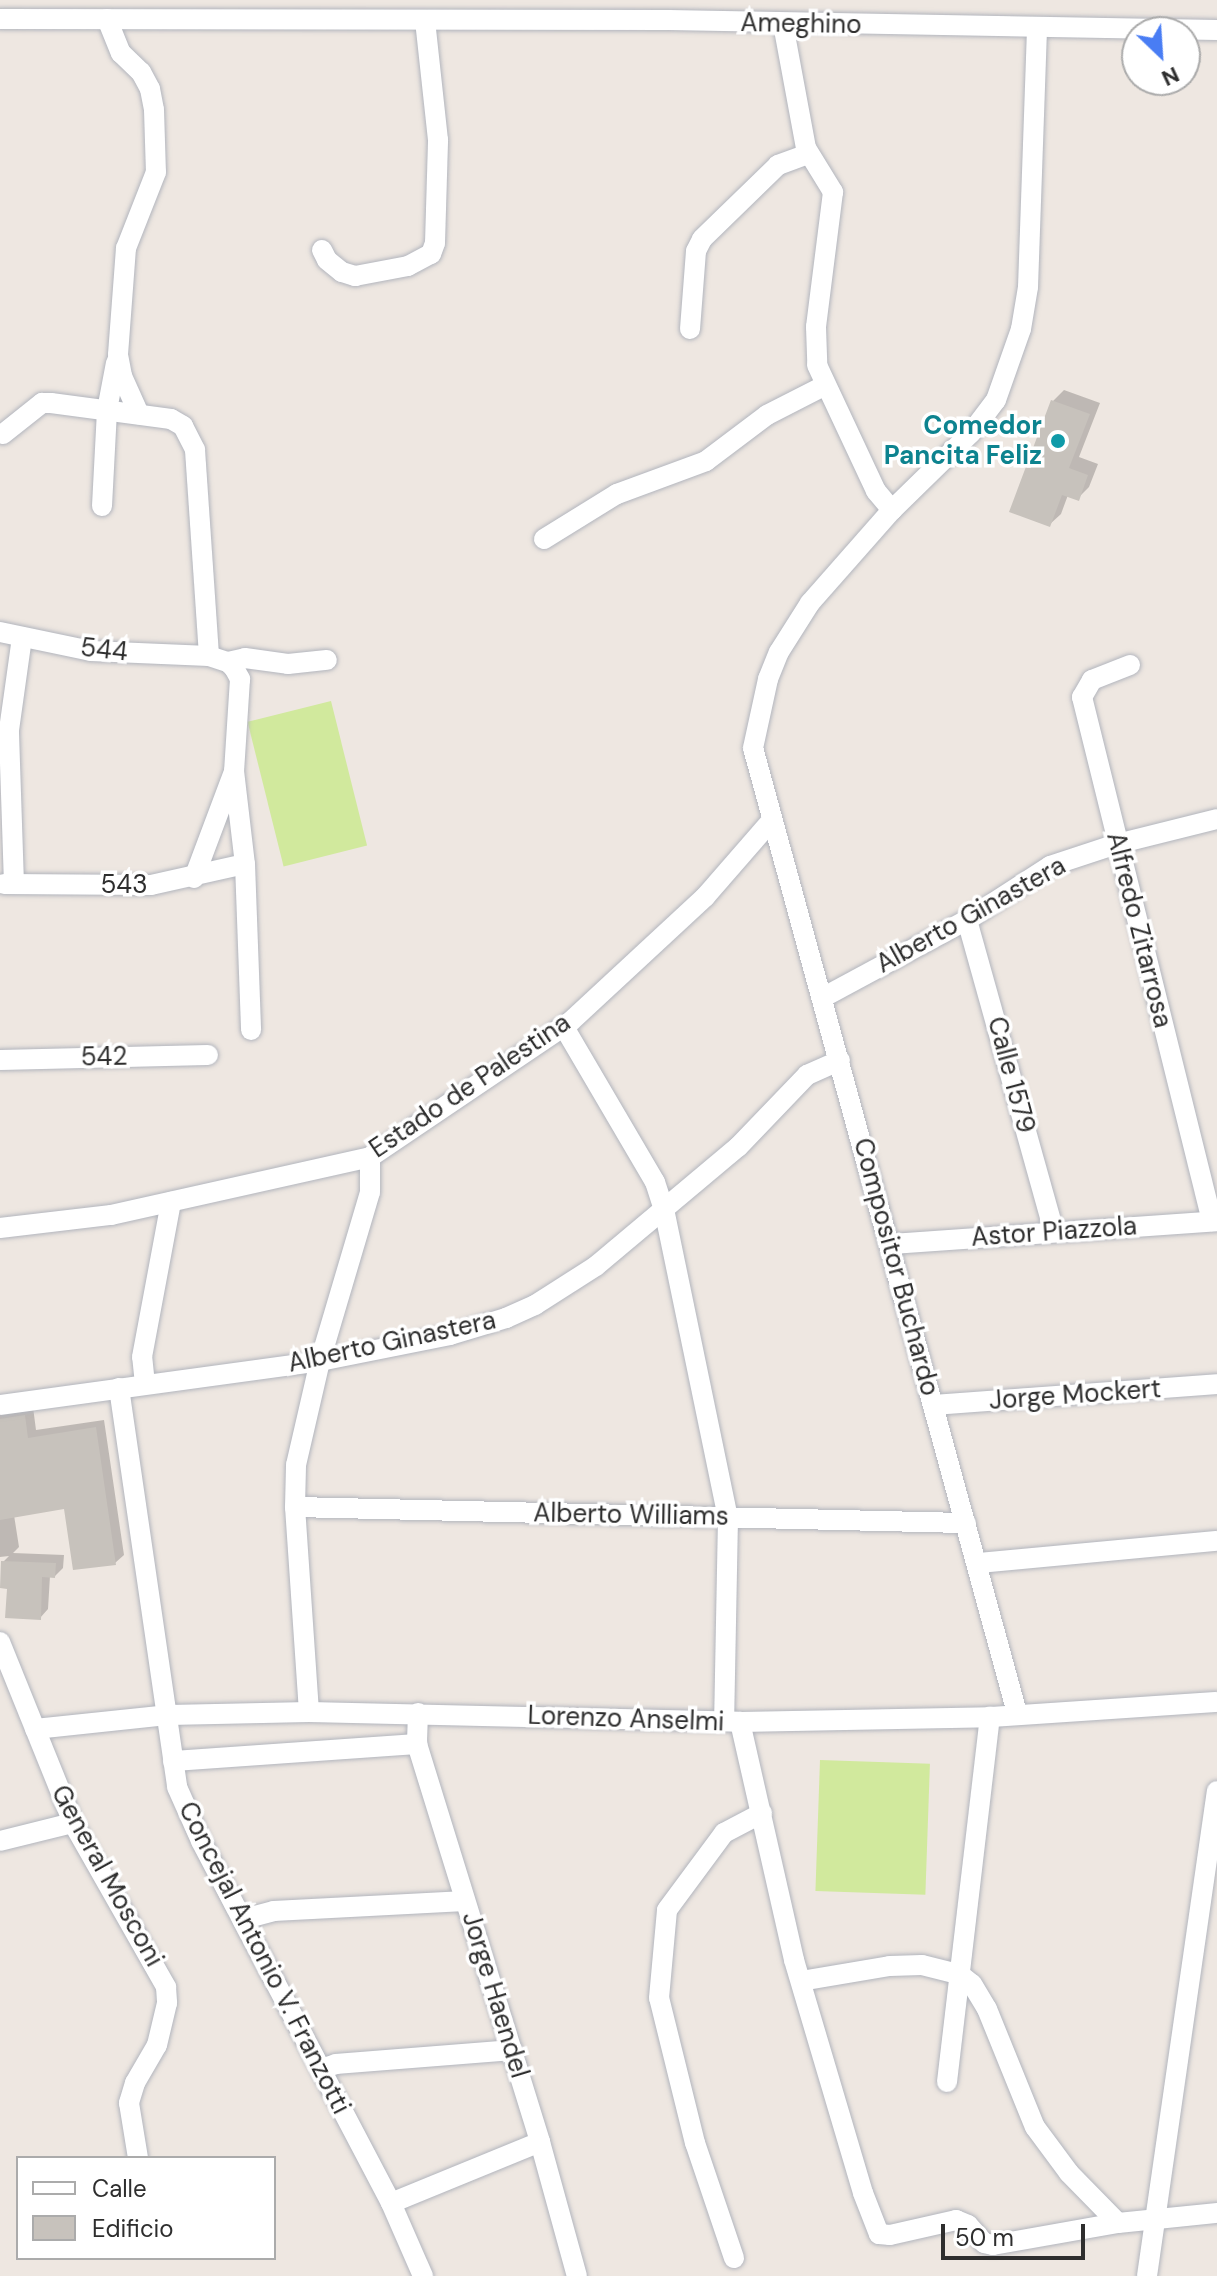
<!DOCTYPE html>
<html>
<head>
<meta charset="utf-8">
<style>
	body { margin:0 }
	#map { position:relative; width:1217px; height:2276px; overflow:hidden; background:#eee7e1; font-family:"DM Sans",sans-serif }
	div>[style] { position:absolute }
	.pitch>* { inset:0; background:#d1e99d; transform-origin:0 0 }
	.shadow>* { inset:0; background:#0003 }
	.building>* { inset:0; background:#c7c2bc }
	.roads { filter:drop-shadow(0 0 2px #b2b5bd) drop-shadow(0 0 2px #b2b5bd) }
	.minor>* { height:20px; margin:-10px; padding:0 10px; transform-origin:10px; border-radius:10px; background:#fff }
	.dots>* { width:22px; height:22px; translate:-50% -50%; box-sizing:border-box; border:4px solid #fff; border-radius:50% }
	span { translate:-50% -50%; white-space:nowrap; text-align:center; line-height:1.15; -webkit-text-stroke:7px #fff; paint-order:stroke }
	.street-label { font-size:26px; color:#2e2e2e }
	.culture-label { font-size:26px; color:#0d838f; font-weight:700 }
	.right { translate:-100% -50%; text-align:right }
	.legend { position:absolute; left:16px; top:2156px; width:260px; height:104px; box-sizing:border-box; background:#fff; border:2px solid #ababab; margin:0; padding:10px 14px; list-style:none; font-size:24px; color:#2e2e2e }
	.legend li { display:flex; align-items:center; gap:16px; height:40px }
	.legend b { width:40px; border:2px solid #ababab }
	.north { position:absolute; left:1121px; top:16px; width:80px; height:80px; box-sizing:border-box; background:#fff; border:2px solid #ababab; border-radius:50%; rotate:155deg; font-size:22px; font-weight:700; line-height:32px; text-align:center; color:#2e2e2e }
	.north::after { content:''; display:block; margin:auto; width:28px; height:36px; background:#497df4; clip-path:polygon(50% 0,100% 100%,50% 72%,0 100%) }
	.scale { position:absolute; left:941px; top:2224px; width:144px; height:36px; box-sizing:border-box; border:4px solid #2e2e2e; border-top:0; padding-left:10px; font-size:24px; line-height:28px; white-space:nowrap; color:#2e2e2e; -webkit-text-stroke:6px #fff; paint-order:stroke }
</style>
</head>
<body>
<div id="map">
	<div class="pitch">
		<i style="left:331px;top:701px;width:149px;height:86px;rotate:76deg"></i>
		<i style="left:820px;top:1760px;width:110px;height:131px;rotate:2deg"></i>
	</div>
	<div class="shadow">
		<i style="clip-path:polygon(1064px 390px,1100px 403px,1079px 457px,1098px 464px,1089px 487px,1078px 498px,1068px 495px,1061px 514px,1049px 525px,1053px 401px)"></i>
		<i style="clip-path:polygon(33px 1407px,36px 1430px,104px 1420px,124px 1555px,115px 1563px,66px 1507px,14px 1515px,19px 1547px,13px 1553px,64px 1555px,63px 1568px,55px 1576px,50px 1576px,48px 1609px,40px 1618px,9px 1587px,3px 1562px,9px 1556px,0 1557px,0 1413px)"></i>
	</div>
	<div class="building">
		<i style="clip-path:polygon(1051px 400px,1090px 414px,1069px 468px,1088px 475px,1079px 501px,1062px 495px,1050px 527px,1009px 512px)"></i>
		<i style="clip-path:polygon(25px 1415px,28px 1438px,96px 1427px,116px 1565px,73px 1570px,64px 1509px,0 1520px,0 1419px)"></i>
		<i style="clip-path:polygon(1px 1561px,56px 1563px,55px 1578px,42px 1577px,41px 1620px,5px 1618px,7px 1589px,0 1588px)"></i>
	</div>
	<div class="roads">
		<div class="minor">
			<i style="left:0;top:19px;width:669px;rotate:0.09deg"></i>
			<i style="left:669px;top:20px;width:548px;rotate:1.05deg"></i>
			<i style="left:107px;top:19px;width:37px;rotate:68deg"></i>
			<i style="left:121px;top:53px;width:28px;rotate:44deg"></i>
			<i style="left:141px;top:72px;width:19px;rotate:62deg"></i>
			<i style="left:150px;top:89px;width:21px;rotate:79deg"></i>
			<i style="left:154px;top:110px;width:62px;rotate:88.2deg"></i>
			<i style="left:156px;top:172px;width:82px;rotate:111.5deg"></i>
			<i style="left:126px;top:248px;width:107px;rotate:94.3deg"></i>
			<i style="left:118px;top:355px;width:21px;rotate:79deg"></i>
			<i style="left:122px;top:376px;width:42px;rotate:65.9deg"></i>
			<i style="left:783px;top:24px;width:126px;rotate:79.5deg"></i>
			<i style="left:806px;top:148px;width:52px;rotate:58.5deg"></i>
			<i style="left:833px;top:192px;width:136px;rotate:97.2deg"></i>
			<i style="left:816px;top:327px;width:38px;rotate:88deg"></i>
			<i style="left:817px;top:365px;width:139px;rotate:64.9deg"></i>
			<i style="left:876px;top:491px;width:25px;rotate:50deg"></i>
			<i style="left:322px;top:250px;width:11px;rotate:63deg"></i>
			<i style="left:327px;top:260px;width:19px;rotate:39deg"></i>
			<i style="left:342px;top:272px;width:14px;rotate:17deg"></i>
			<i style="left:355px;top:276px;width:54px;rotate:-10.7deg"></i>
			<i style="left:408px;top:266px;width:26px;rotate:-28deg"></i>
			<i style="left:431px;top:254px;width:12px;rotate:-70deg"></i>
			<i style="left:435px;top:243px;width:103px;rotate:-88.3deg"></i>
			<i style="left:438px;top:140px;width:120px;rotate:-96.2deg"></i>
			<i style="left:690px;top:329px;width:78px;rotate:-85.6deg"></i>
			<i style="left:696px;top:251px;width:13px;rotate:-63deg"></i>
			<i style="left:702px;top:239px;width:106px;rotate:-44.2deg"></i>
			<i style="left:778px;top:165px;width:33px;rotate:-20deg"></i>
			<i style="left:3px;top:434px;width:50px;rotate:-38.5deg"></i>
			<i style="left:42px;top:403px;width:9px"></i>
			<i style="left:51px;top:403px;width:121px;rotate:7.6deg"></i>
			<i style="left:171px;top:419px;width:14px;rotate:30deg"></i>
			<i style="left:183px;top:426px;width:27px;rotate:63deg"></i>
			<i style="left:195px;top:450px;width:206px;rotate:86.1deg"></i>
			<i style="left:102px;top:506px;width:96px;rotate:-87deg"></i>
			<i style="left:107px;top:410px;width:48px;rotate:-79.2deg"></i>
			<i style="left:544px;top:539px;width:86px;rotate:-31.7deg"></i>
			<i style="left:617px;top:494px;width:95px;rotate:-20.3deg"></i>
			<i style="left:706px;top:461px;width:76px;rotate:-37deg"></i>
			<i style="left:767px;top:415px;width:64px;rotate:-27deg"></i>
			<i style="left:0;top:632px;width:93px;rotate:11.8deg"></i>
			<i style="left:91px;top:651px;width:118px;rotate:2.4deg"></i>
			<i style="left:209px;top:656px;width:20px;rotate:18deg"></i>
			<i style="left:228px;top:662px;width:8px;rotate:45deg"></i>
			<i style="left:234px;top:668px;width:13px;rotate:61deg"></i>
			<i style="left:240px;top:679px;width:92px;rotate:93.7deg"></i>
			<i style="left:234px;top:771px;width:94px;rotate:83.3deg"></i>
			<i style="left:245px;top:864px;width:166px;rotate:87.9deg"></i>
			<i style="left:228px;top:662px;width:17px;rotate:-13deg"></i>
			<i style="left:245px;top:658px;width:43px;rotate:7.9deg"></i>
			<i style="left:288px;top:664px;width:39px;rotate:-6deg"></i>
			<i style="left:1130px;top:665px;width:41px;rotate:158.5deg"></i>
			<i style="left:1092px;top:680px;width:20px;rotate:120deg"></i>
			<i style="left:1082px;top:697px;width:540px;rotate:76.07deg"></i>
			<i style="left:194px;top:878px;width:111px;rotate:-69.4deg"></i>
			<i style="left:4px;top:884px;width:147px;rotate:0.4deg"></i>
			<i style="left:151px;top:885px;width:96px;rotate:-12.6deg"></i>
			<i style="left:14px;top:884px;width:154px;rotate:-91.9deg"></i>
			<i style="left:9px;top:730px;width:94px;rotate:-82deg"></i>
			<i style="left:967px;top:920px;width:323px;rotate:74.4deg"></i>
			<i style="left:822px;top:998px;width:165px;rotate:-28.3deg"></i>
			<i style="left:967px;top:920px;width:99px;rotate:-33deg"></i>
			<i style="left:1050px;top:866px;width:71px;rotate:-18.2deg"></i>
			<i style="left:1117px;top:844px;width:103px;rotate:-14deg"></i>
			<i style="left:564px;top:1027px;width:180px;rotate:59.6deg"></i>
			<i style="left:655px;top:1182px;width:28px;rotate:72deg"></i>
			<i style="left:664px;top:1209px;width:316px;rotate:78.3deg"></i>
			<i style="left:728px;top:1518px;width:202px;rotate:91.1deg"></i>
			<i style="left:0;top:1060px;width:208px;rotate:-1.4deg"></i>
			<i style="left:0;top:1228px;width:112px;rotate:-6.7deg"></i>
			<i style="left:111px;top:1215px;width:265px;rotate:-12.6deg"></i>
			<i style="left:370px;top:1157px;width:241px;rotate:-34deg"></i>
			<i style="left:570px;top:1022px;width:184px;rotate:-42.8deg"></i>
			<i style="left:705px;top:897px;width:101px;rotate:-49deg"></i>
			<i style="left:891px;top:1244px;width:327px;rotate:-4deg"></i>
			<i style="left:145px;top:1384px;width:27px;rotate:-96deg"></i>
			<i style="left:142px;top:1357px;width:158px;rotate:-79.4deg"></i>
			<i style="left:119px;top:1388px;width:403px;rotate:81.7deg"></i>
			<i style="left:177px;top:1787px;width:59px;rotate:66deg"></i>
			<i style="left:201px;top:1841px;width:409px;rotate:62.3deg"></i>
			<i style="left:391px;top:2203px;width:80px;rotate:66.3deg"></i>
			<i style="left:0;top:1405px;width:323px;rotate:-7.8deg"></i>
			<i style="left:320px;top:1361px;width:133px;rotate:-11.3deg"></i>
			<i style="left:450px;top:1335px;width:59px;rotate:-16.9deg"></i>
			<i style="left:506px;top:1318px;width:32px;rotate:-24deg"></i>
			<i style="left:535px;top:1305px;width:72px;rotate:-32.6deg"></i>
			<i style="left:596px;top:1266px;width:185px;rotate:-40deg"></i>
			<i style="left:738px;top:1147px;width:100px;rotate:-46.2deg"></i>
			<i style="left:807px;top:1075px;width:36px;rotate:-24deg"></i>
			<i style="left:933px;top:1405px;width:285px;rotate:-4.2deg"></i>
			<i style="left:295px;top:1507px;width:671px;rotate:1.37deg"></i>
			<i style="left:978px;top:1563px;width:240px;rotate:-5.3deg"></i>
			<i style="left:0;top:1642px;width:195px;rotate:68deg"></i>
			<i style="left:73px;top:1823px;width:189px;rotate:60.4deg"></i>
			<i style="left:166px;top:1987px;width:16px;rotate:86deg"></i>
			<i style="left:167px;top:2003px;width:43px;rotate:103.4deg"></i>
			<i style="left:157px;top:2045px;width:44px;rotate:120.1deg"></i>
			<i style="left:135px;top:2083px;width:21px;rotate:107deg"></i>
			<i style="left:129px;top:2103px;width:56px;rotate:80.7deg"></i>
			<i style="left:309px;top:1712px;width:205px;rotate:-93.9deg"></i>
			<i style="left:295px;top:1507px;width:42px;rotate:-88.6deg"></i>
			<i style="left:296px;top:1465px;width:107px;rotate:-77deg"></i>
			<i style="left:320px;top:1361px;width:176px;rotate:-73.5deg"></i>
			<i style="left:370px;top:1192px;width:35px;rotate:-90deg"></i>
			<i style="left:418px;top:1713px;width:31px;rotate:92deg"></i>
			<i style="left:417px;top:1744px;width:417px;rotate:72.8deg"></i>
			<i style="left:540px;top:2142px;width:139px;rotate:74.6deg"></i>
			<i style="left:1017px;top:1713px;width:1000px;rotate:-105.3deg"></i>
			<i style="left:753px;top:748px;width:71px;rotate:-77.7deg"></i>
			<i style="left:768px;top:679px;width:29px;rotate:-68deg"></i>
			<i style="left:779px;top:652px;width:58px;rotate:-57.7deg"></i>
			<i style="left:810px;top:603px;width:124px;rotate:-48.6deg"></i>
			<i style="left:892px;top:510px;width:110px;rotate:-44.3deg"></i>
			<i style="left:971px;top:433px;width:41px;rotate:-52.9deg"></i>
			<i style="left:996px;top:400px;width:75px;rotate:-70.6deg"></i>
			<i style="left:1021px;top:329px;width:43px;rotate:-80.5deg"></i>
			<i style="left:1028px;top:287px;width:259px;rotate:-88deg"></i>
			<i style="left:740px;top:1722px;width:244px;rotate:77.2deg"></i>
			<i style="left:794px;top:1960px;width:243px;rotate:73.5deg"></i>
			<i style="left:863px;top:2193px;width:44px;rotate:68.7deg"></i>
			<i style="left:879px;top:2234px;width:11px;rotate:5deg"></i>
			<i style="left:890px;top:2235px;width:68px;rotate:-12.8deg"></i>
			<i style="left:956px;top:2220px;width:13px;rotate:23deg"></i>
			<i style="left:968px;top:2225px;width:24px;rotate:48deg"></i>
			<i style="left:984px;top:2243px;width:9px;rotate:13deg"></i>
			<i style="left:993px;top:2245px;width:127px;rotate:-10deg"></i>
			<i style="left:1118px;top:2223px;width:100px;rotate:-5.8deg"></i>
			<i style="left:35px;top:1729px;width:135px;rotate:-6deg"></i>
			<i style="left:169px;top:1715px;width:140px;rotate:-1.2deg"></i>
			<i style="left:309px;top:1712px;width:431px;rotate:1.3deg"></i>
			<i style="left:740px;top:1722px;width:250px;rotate:-1.1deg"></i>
			<i style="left:990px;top:1717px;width:227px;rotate:-3.8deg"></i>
			<i style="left:173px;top:1761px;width:245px;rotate:-4deg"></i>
			<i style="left:0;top:1841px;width:75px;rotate:-13.9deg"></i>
			<i style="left:244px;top:1919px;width:31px;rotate:-15deg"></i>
			<i style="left:274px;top:1911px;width:191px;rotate:-3deg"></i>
			<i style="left:801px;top:1981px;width:90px;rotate:-9.6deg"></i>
			<i style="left:890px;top:1966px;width:32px;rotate:-2deg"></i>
			<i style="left:922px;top:1965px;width:38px;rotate:14deg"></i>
			<i style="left:959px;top:1974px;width:16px;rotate:38deg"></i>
			<i style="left:972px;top:1984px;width:29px;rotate:59deg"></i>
			<i style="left:987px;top:2009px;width:127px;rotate:67.9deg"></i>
			<i style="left:1035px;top:2127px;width:57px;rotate:53.5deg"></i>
			<i style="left:1069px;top:2173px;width:70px;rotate:45.6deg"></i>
			<i style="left:321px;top:2069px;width:16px;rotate:-18deg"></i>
			<i style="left:336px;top:2064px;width:177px;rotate:-4.5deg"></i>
			<i style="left:947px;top:2082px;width:368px;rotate:-83.3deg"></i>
			<i style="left:391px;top:2203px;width:161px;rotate:-22.3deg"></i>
			<i style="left:734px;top:2258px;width:121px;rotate:-108.7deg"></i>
			<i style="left:695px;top:2143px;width:149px;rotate:-103.9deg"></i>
			<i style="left:659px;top:1998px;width:88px;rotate:-84.8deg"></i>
			<i style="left:667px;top:1910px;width:96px;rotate:-53.5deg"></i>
			<i style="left:724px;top:1833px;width:43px;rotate:-27.8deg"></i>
			<i style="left:1147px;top:2276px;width:490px;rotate:-81.8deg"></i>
		</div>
	</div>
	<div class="dots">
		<i style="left:1058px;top:441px;background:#0f9aa8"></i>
	</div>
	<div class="street-label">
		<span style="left:801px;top:24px;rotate:1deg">Ameghino</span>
		<span style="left:104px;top:650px;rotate:6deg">544</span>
		<span style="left:124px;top:885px">543</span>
		<span style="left:971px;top:915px;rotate:-29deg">Alberto Ginastera</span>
		<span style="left:1139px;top:930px;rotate:76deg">Alfredo Zitarrosa</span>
		<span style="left:104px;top:1057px;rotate:-1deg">542</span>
		<span style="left:1011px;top:1075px;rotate:75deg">Calle 1579</span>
		<span style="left:470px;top:1086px;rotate:-34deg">Estado de Palestina</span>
		<span style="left:1054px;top:1232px;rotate:-4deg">Astor Piazzola</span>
		<span style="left:896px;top:1267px;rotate:75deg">Compositor Buchardo</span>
		<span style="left:392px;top:1342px;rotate:-12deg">Alberto Ginastera</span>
		<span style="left:1075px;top:1395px;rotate:-4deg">Jorge Mockert</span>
		<span style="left:631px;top:1515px;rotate:1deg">Alberto Williams</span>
		<span style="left:626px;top:1719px;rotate:2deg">Lorenzo Anselmi</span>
		<span style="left:107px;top:1876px;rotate:61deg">General Mosconi</span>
		<span style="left:264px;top:1958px;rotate:63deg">Concejal Antonio V. Franzotti</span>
		<span style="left:495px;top:1995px;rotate:73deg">Jorge Haendel</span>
	</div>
	<div class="culture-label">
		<span class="right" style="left:1042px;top:441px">Comedor<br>Pancita Feliz</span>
	</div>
	<ul class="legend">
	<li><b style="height:10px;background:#fff"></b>Calle</li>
	<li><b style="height:22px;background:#c7c2bc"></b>Edificio</li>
	</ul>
	<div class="north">N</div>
	<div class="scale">50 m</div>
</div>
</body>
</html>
